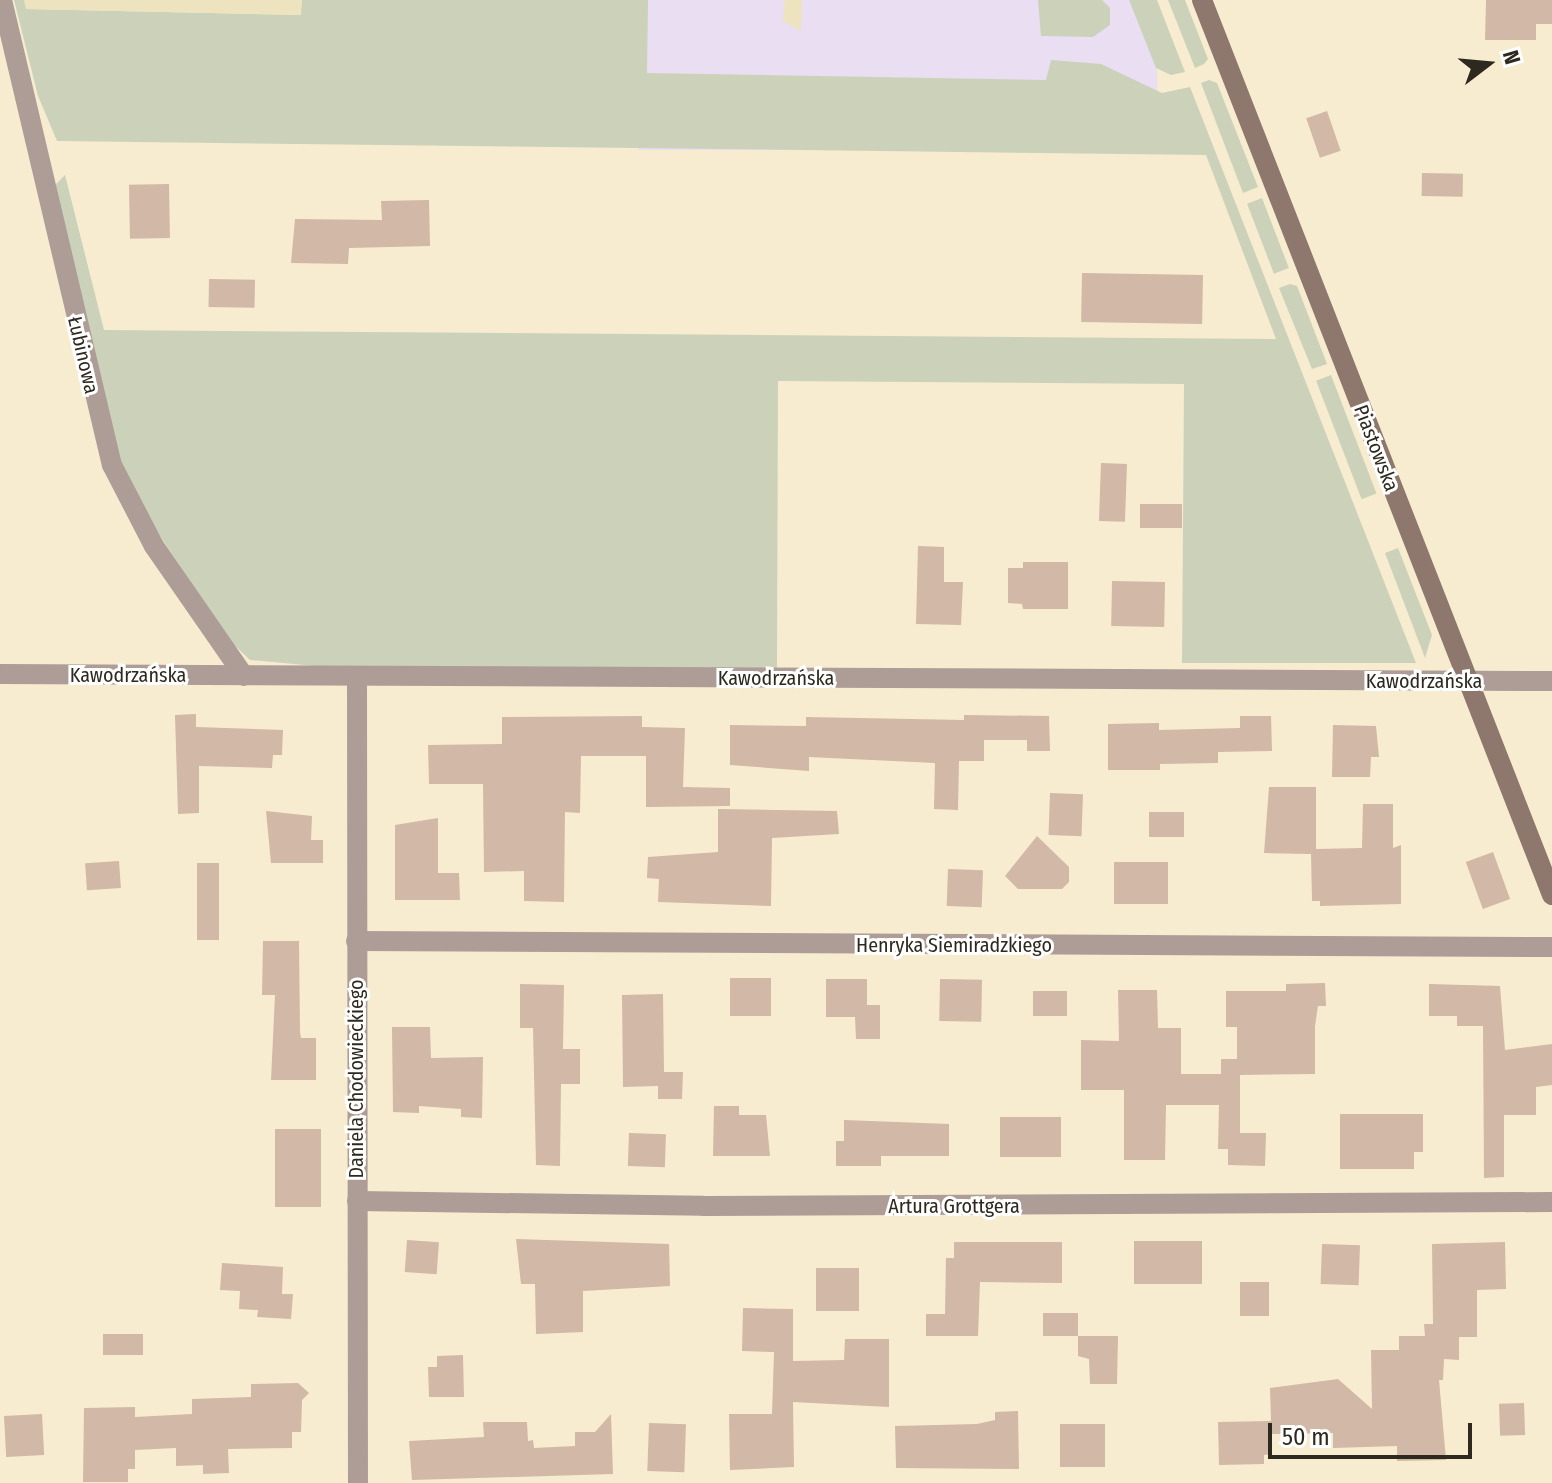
<!DOCTYPE html>
<html>
<head>
<meta charset="utf-8">
<style>
	body { margin:0 }
	#map { position:relative; width:1552px; height:1483px; overflow:hidden; background:#f7ecd0; font-family:"Fira Sans Condensed",sans-serif }
	div>[style] { position:absolute }
	.commercial>* { inset:0; background:#e9def2; transform-origin:0 0 }
	.green>* { inset:0; background:#cbd2b9; transform-origin:0 0 }
	.sand>* { inset:0; background:#ede3be }
	.building>* { inset:0; background:#d2b8a6; transform-origin:0 0 }
	.street>* { height:20px; margin:-10px; padding:0 10px; transform-origin:10px; border-radius:10px; background:#ad9d96 }
	.secondary>* { height:20px; margin:-10px; padding:0 10px; transform-origin:10px; border-radius:10px; background:#8e776c }
	span { translate:-50% -50%; white-space:nowrap; text-align:center; line-height:1.15; -webkit-text-stroke:6px #fff; paint-order:stroke }
	.street-label { font-size:20px; color:#2d291e }
	.north { position:absolute; left:1448px; top:24px; width:80px; height:80px; -webkit-text-stroke:6px #fff; paint-order:stroke; rotate:74deg; font-size:22px; font-weight:700; line-height:32px; text-align:center; color:#2d291e }
	.north::after { content:''; display:block; margin:auto; width:28px; height:36px; background:#2d291e; clip-path:polygon(50% 0,100% 100%,50% 72%,0 100%) }
	.scale { position:absolute; left:1268px; top:1423px; width:204px; height:36px; box-sizing:border-box; border:4px solid #2d291e; border-top:0; padding-left:10px; font-size:24px; line-height:28px; white-space:nowrap; color:#2d291e; -webkit-text-stroke:6px #fff; paint-order:stroke }
</style>
</head>
<body>
<div id="map">
	<div class="commercial">
		<i style="left:638px;top:0;width:519px;height:150px"></i>
	</div>
	<div class="green">
		<i style="clip-path:polygon(14px 0,24px 0,27px 9px,300px 15px,302px 0,648px 0,647px 73px,1046px 80px,1051px 60px,1101px 64px,1162px 93px,1190px 87px,1416px 663px,1182px 663px,1184px 384px,778px 381px,777px 668px,347px 669px,250px 660px,230px 641px,156px 530px,118px 456px,56px 199px,56px 184px,65px 175px,104px 330px,1276px 339px,1206px 155px,57px 141px,38px 96px)"></i>
		<i style="clip-path:polygon(1038px 0,1102px 0,1110px 8px,1110px 25px,1093px 37px,1041px 36px)"></i>
		<i style="clip-path:polygon(1129px 0,1157px 0,1185px 72px,1171px 75px,1156px 68px)"></i>
		<i style="clip-path:polygon(1168px 0,1185px 0,1208px 59px,1204px 64px,1195px 68px)"></i>
		<i style="clip-path:polygon(1209px 80px,1217px 83px,1258px 187px,1243px 193px,1201px 83px)"></i>
		<i style="left:1262px;top:198px;width:75px;height:16px;rotate:69deg"></i>
		<i style="clip-path:polygon(1290px 284px,1297px 286px,1327px 364px,1312px 369px,1279px 288px)"></i>
		<i style="left:1331px;top:375px;width:127px;height:16px;rotate:69deg"></i>
		<i style="clip-path:polygon(1398px 548px,1432px 635px,1425px 658px,1385px 553px)"></i>
	</div>
	<div class="sand">
		<i style="clip-path:polygon(24px 0,302px 0,301px 15px,26px 9px)"></i>
		<i style="clip-path:polygon(785px 0,802px 0,801px 31px,783px 21px)"></i>
	</div>
	<div class="building">
		<i style="clip-path:polygon(1486px 0,1552px 0,1552px 24px,1536px 24px,1536px 40px,1485px 40px)"></i>
		<i style="left:1327px;top:111px;width:42px;height:22px;rotate:71deg"></i>
		<i style="left:1422px;top:173px;width:41px;height:23px;rotate:1deg"></i>
		<i style="left:169px;top:184px;width:54px;height:40px;rotate:89deg"></i>
		<i style="clip-path:polygon(429px 200px,430px 246px,349px 248px,348px 264px,291px 263px,295px 219px,382px 220px,381px 201px)"></i>
		<i style="left:1082px;top:273px;width:121px;height:49px;rotate:1deg"></i>
		<i style="left:209px;top:279px;width:46px;height:28px;rotate:1deg"></i>
		<i style="left:1101px;top:463px;width:26px;height:58px;rotate:2deg"></i>
		<i style="left:1140px;top:504px;width:42px;height:24px"></i>
		<i style="clip-path:polygon(918px 546px,944px 547px,944px 582px,963px 582px,961px 625px,916px 624px)"></i>
		<i style="clip-path:polygon(1023px 562px,1068px 562px,1068px 609px,1023px 609px,1022px 604px,1008px 603px,1008px 568px,1023px 568px)"></i>
		<i style="left:1112px;top:581px;width:53px;height:45px;rotate:1deg"></i>
		<i style="clip-path:polygon(196px 714px,196px 727px,283px 730px,282px 755px,273px 755px,272px 768px,199px 766px,199px 813px,178px 814px,175px 715px)"></i>
		<i style="clip-path:polygon(964px 715px,1049px 716px,1050px 751px,1027px 751px,1027px 740px,984px 740px,984px 761px,959px 761px,958px 810px,934px 809px,935px 763px,809px 757px,809px 771px,730px 765px,730px 725px,806px 726px,806px 717px,964px 720px)"></i>
		<i style="clip-path:polygon(642px 716px,642px 727px,685px 728px,683px 787px,730px 788px,730px 806px,646px 807px,646px 756px,581px 756px,580px 813px,565px 812px,564px 902px,524px 901px,524px 871px,484px 872px,483px 784px,429px 784px,428px 745px,502px 744px,502px 717px)"></i>
		<i style="clip-path:polygon(1240px 716px,1271px 716px,1272px 751px,1218px 752px,1218px 763px,1160px 764px,1160px 770px,1108px 770px,1108px 724px,1159px 723px,1159px 730px,1240px 728px)"></i>
		<i style="clip-path:polygon(1333px 725px,1376px 726px,1379px 757px,1371px 757px,1370px 777px,1332px 777px)"></i>
		<i style="clip-path:polygon(1269px 787px,1316px 787px,1316px 849px,1362px 848px,1363px 804px,1393px 804px,1393px 848px,1401px 845px,1401px 904px,1320px 906px,1320px 901px,1312px 901px,1311px 854px,1264px 853px)"></i>
		<i style="left:1050px;top:793px;width:33px;height:42px;rotate:2deg"></i>
		<i style="clip-path:polygon(718px 809px,837px 811px,839px 834px,772px 838px,771px 906px,658px 902px,659px 879px,647px 878px,648px 857px,718px 852px)"></i>
		<i style="clip-path:polygon(266px 811px,312px 816px,311px 840px,323px 840px,323px 863px,271px 863px)"></i>
		<i style="left:1149px;top:812px;width:35px;height:25px"></i>
		<i style="clip-path:polygon(438px 818px,438px 873px,459px 873px,460px 900px,395px 900px,395px 825px)"></i>
		<i style="clip-path:polygon(1037px 836px,1069px 867px,1069px 882px,1062px 889px,1018px 889px,1005px 876px)"></i>
		<i style="left:1493px;top:852px;width:50px;height:29px;rotate:70deg"></i>
		<i style="left:119px;top:861px;width:27px;height:34px;rotate:86deg"></i>
		<i style="left:1114px;top:862px;width:54px;height:42px"></i>
		<i style="left:197px;top:863px;width:22px;height:77px"></i>
		<i style="left:948px;top:869px;width:35px;height:37px;rotate:2deg"></i>
		<i style="clip-path:polygon(263px 941px,299px 941px,300px 1032px,301px 1038px,316px 1038px,316px 1080px,271px 1080px,275px 995px,262px 995px)"></i>
		<i style="left:730px;top:978px;width:41px;height:38px"></i>
		<i style="clip-path:polygon(826px 979px,867px 979px,867px 1005px,880px 1005px,880px 1039px,856px 1039px,855px 1017px,826px 1017px)"></i>
		<i style="left:940px;top:979px;width:42px;height:42px;rotate:1deg"></i>
		<i style="clip-path:polygon(1325px 983px,1326px 1006px,1318px 1006px,1315px 1026px,1315px 1074px,1240px 1075px,1240px 1133px,1266px 1133px,1265px 1166px,1228px 1165px,1228px 1149px,1218px 1149px,1219px 1105px,1166px 1105px,1165px 1160px,1124px 1160px,1124px 1090px,1081px 1090px,1081px 1040px,1119px 1041px,1118px 990px,1157px 990px,1158px 1028px,1181px 1028px,1181px 1074px,1221px 1074px,1221px 1059px,1237px 1059px,1237px 1027px,1226px 1027px,1226px 991px,1286px 991px,1286px 984px)"></i>
		<i style="clip-path:polygon(520px 984px,564px 985px,563px 1049px,580px 1049px,580px 1084px,561px 1084px,560px 1166px,536px 1165px,533px 1028px,520px 1028px)"></i>
		<i style="clip-path:polygon(1429px 984px,1500px 986px,1505px 1050px,1552px 1044px,1552px 1085px,1536px 1087px,1536px 1115px,1504px 1115px,1504px 1177px,1484px 1178px,1483px 1026px,1457px 1026px,1457px 1016px,1429px 1016px)"></i>
		<i style="left:1033px;top:991px;width:34px;height:25px"></i>
		<i style="clip-path:polygon(663px 994px,664px 1072px,683px 1072px,682px 1099px,658px 1099px,658px 1086px,623px 1087px,622px 995px)"></i>
		<i style="clip-path:polygon(392px 1027px,430px 1027px,431px 1058px,483px 1057px,482px 1118px,461px 1117px,461px 1109px,419px 1106px,419px 1113px,393px 1112px)"></i>
		<i style="clip-path:polygon(714px 1106px,739px 1106px,739px 1115px,766px 1115px,770px 1156px,713px 1156px)"></i>
		<i style="clip-path:polygon(1340px 1114px,1423px 1114px,1423px 1152px,1414px 1152px,1414px 1169px,1340px 1169px)"></i>
		<i style="left:1000px;top:1117px;width:61px;height:40px"></i>
		<i style="clip-path:polygon(844px 1120px,949px 1124px,949px 1156px,881px 1156px,881px 1166px,836px 1166px,836px 1141px,844px 1141px)"></i>
		<i style="left:321px;top:1129px;width:78px;height:46px;rotate:90deg"></i>
		<i style="left:629px;top:1133px;width:37px;height:33px;rotate:2deg"></i>
		<i style="clip-path:polygon(516px 1239px,669px 1244px,670px 1286px,583px 1291px,583px 1332px,536px 1334px,535px 1284px,521px 1284px)"></i>
		<i style="left:407px;top:1240px;width:32px;height:32px;rotate:4deg"></i>
		<i style="left:1134px;top:1241px;width:68px;height:43px"></i>
		<i style="clip-path:polygon(954px 1242px,1062px 1242px,1062px 1283px,980px 1282px,978px 1336px,926px 1336px,926px 1314px,945px 1314px,946px 1258px,954px 1258px)"></i>
		<i style="clip-path:polygon(1505px 1242px,1506px 1289px,1477px 1290px,1477px 1337px,1459px 1337px,1459px 1360px,1444px 1359px,1443px 1380px,1439px 1380px,1446px 1460px,1397px 1461px,1397px 1446px,1333px 1448px,1333px 1433px,1271px 1434px,1272px 1454px,1264px 1455px,1264px 1464px,1219px 1465px,1218px 1422px,1271px 1421px,1270px 1388px,1338px 1379px,1372px 1409px,1371px 1350px,1399px 1350px,1399px 1336px,1425px 1336px,1424px 1324px,1433px 1324px,1432px 1244px)"></i>
		<i style="left:1322px;top:1244px;width:38px;height:40px;rotate:2deg"></i>
		<i style="clip-path:polygon(222px 1263px,283px 1267px,282px 1294px,293px 1294px,291px 1319px,257px 1317px,258px 1310px,239px 1309px,240px 1291px,220px 1290px)"></i>
		<i style="left:816px;top:1268px;width:43px;height:43px"></i>
		<i style="left:1240px;top:1282px;width:29px;height:34px"></i>
		<i style="clip-path:polygon(743px 1308px,793px 1309px,793px 1361px,844px 1360px,845px 1339px,889px 1339px,889px 1407px,793px 1402px,794px 1467px,730px 1470px,729px 1414px,772px 1414px,774px 1352px,742px 1351px)"></i>
		<i style="left:1043px;top:1313px;width:35px;height:23px"></i>
		<i style="left:103px;top:1334px;width:40px;height:21px"></i>
		<i style="clip-path:polygon(1078px 1336px,1118px 1336px,1117px 1384px,1090px 1384px,1089px 1359px,1078px 1356px)"></i>
		<i style="clip-path:polygon(463px 1355px,464px 1397px,429px 1397px,428px 1367px,437px 1367px,437px 1356px)"></i>
		<i style="clip-path:polygon(298px 1383px,309px 1393px,302px 1400px,301px 1432px,292px 1432px,292px 1448px,228px 1449px,229px 1473px,203px 1474px,203px 1465px,176px 1466px,176px 1448px,135px 1450px,135px 1469px,128px 1469px,128px 1482px,83px 1482px,84px 1408px,135px 1407px,135px 1417px,192px 1414px,192px 1399px,251px 1397px,251px 1384px)"></i>
		<i style="left:1524px;top:1403px;width:32px;height:25px;rotate:88deg"></i>
		<i style="clip-path:polygon(1018px 1411px,1019px 1469px,896px 1468px,895px 1426px,977px 1424px,995px 1420px,995px 1412px)"></i>
		<i style="left:42px;top:1414px;width:41px;height:38px;rotate:87deg"></i>
		<i style="clip-path:polygon(611px 1414px,613px 1474px,412px 1480px,409px 1441px,484px 1437px,483px 1422px,527px 1422px,528px 1441px,533px 1440px,534px 1448px,575px 1446px,575px 1432px,595px 1432px)"></i>
		<i style="left:649px;top:1423px;width:37px;height:48px;rotate:2deg"></i>
		<i style="left:1060px;top:1424px;width:45px;height:43px"></i>
	</div>
	<div class="street">
		<i style="left:2px;top:0;width:478px;rotate:76.7deg"></i>
		<i style="left:112px;top:465px;width:91px;rotate:62.6deg"></i>
		<i style="left:154px;top:546px;width:158px;rotate:55.3deg"></i>
		<i style="left:0;top:674px;width:1552px;rotate:0.26deg"></i>
		<i style="left:357px;top:676px;width:807px;rotate:89.93deg"></i>
		<i style="left:356px;top:941px;width:1196px;rotate:0.29deg"></i>
		<i style="left:357px;top:1201px;width:346px;rotate:0.8deg"></i>
		<i style="left:703px;top:1206px;width:849px;rotate:-0.27deg"></i>
	</div>
	<div class="secondary">
		<i style="left:1202px;top:0;width:961px;rotate:68.64deg"></i>
	</div>
	<div class="street-label">
		<span style="left:83px;top:355px;rotate:77deg">Łubinowa</span>
		<span style="left:1376px;top:448px;rotate:69deg">Piastowska</span>
		<span style="left:128px;top:675px">Kawodrzańska</span>
		<span style="left:776px;top:678px">Kawodrzańska</span>
		<span style="left:1424px;top:681px">Kawodrzańska</span>
		<span style="left:954px;top:945px">Henryka Siemiradzkiego</span>
		<span style="left:356px;top:1079px;rotate:-90deg">Daniela Chodowieckiego</span>
		<span style="left:954px;top:1206px">Artura Grottgera</span>
	</div>
	<div class="north">N</div>
	<div class="scale">50 m</div>
</div>
</body>
</html>
